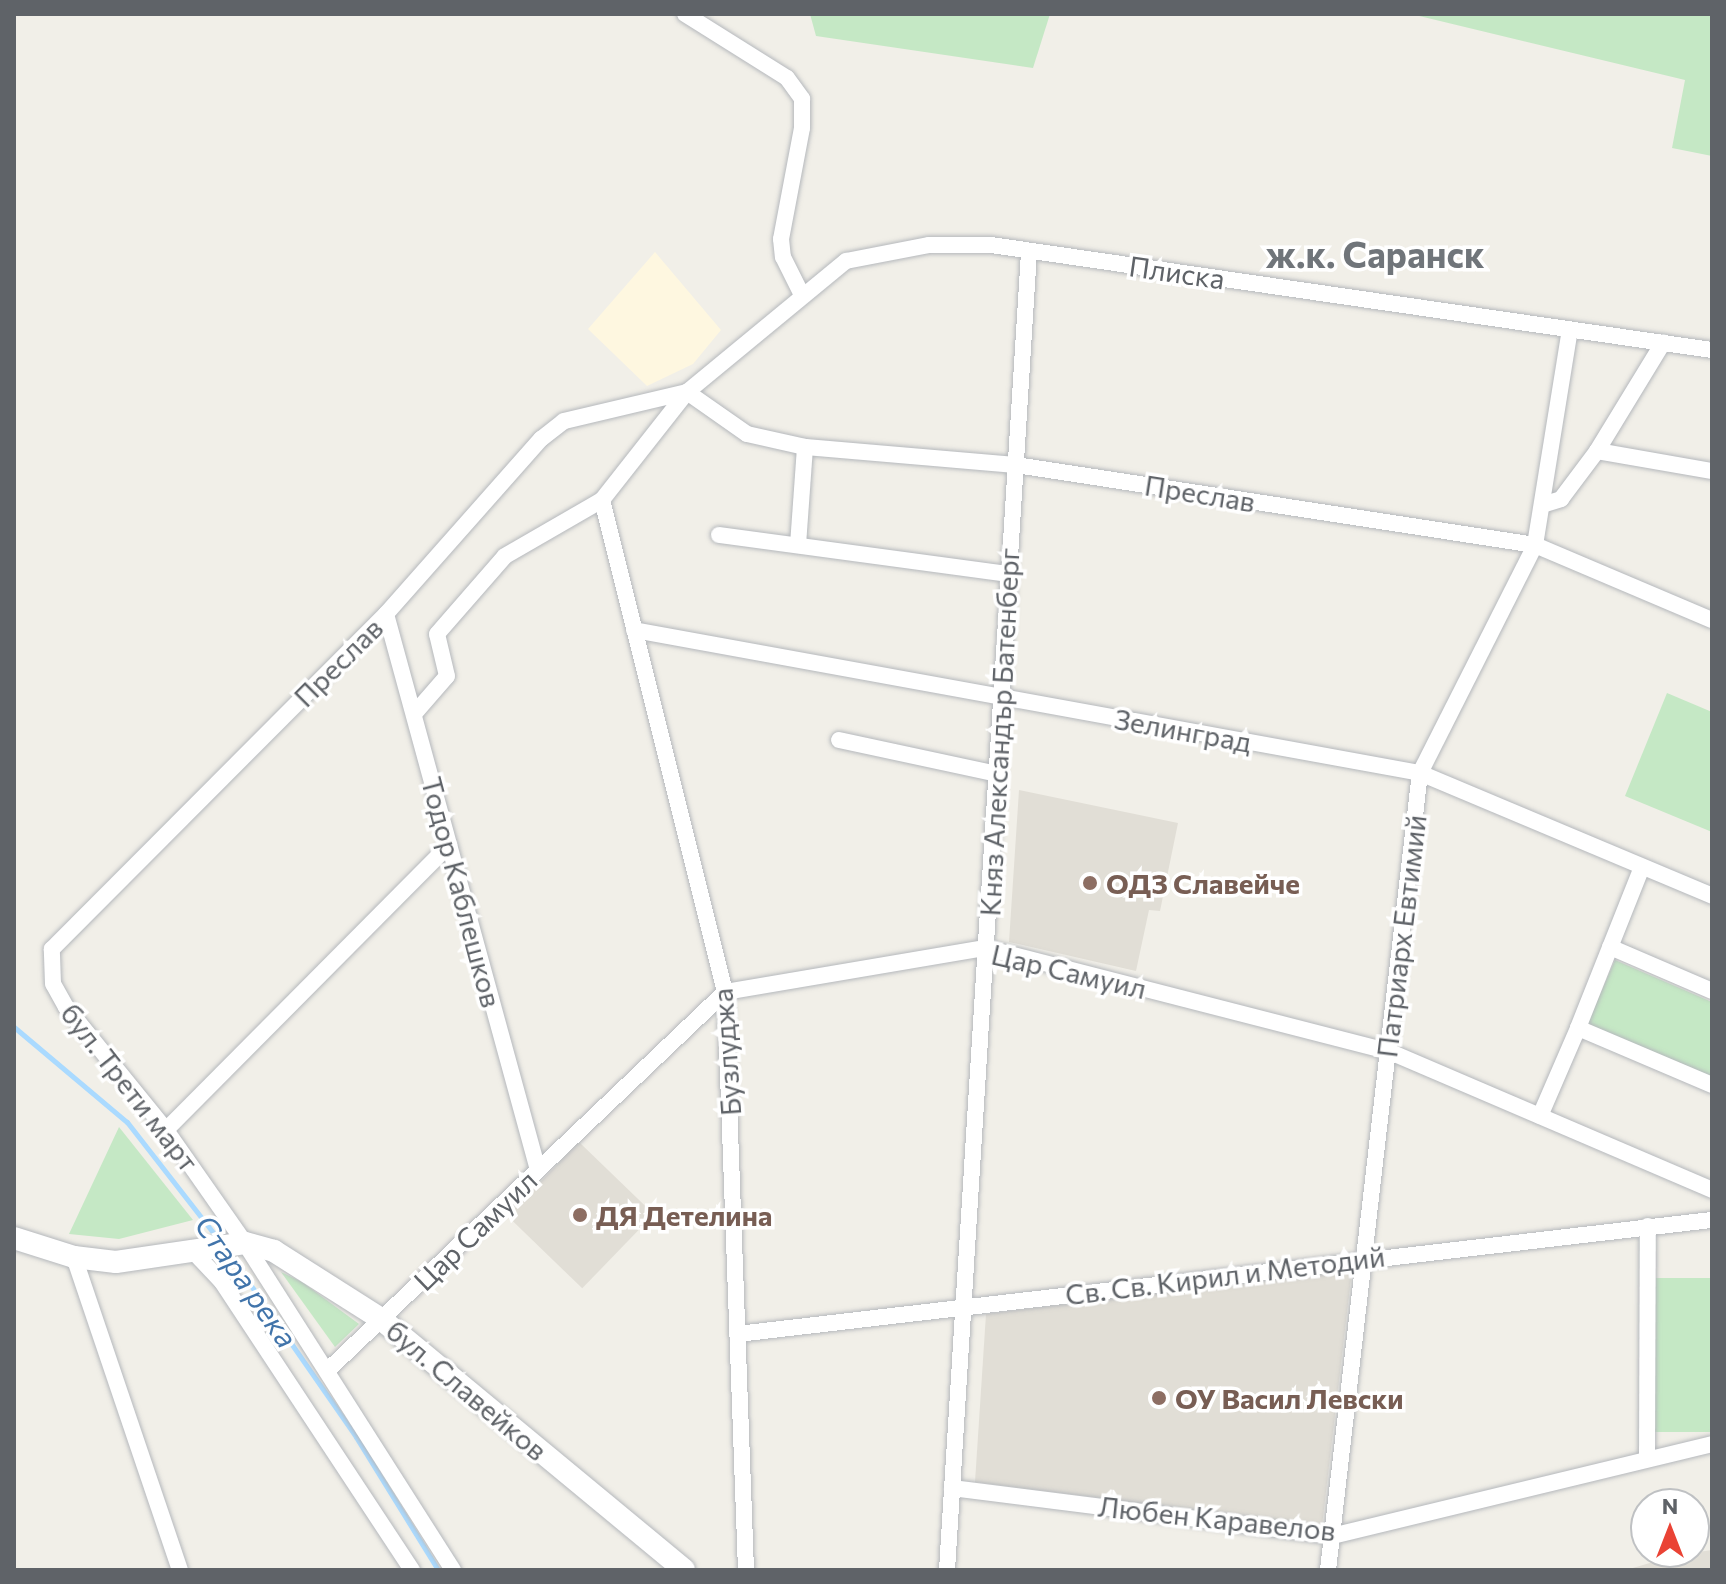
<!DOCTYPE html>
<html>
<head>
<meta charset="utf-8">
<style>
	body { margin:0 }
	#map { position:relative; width:1726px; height:1584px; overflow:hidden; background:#f1efe8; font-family:Commissioner,sans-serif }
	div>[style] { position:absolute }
	.commercial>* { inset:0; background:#fef7e0 }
	.education>* { inset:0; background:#e1ded6; transform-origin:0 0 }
	.green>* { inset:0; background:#c5e8c5; transform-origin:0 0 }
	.stream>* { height:5px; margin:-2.5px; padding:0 2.5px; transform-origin:2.5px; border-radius:2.5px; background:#aadaff }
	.roads { filter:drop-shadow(0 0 2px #b5b8bc) drop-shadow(0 0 2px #b5b8bc) }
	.minor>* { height:16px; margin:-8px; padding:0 8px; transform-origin:8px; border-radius:8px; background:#fff }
	.tertiary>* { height:22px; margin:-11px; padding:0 11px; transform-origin:11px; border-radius:11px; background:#fff }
	.dots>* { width:22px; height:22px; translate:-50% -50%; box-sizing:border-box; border:4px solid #fff; border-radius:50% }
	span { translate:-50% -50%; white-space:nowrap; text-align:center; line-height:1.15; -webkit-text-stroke:7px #fff; paint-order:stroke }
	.street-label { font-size:28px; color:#5f6368 }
	.education-label { font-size:28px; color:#785e54; font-weight:700 }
	.left { translate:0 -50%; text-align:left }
	.water-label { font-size:30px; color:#4174aa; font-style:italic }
	.district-label { font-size:36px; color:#70757a; font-weight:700 }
	.frame { position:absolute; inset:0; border:16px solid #5f6368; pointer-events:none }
	.north { position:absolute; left:1630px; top:1488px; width:80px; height:80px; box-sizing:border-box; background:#fff; border:2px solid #bfc1c3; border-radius:50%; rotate:0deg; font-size:22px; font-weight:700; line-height:32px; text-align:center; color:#5f6368 }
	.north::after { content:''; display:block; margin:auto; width:28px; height:36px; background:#ea4335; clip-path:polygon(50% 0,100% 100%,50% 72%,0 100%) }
</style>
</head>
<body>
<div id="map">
	<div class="commercial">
		<i style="clip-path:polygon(655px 252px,721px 330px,693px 364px,647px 386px,588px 329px)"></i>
	</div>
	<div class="education">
		<i style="clip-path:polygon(1019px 790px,1178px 823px,1160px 911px,1149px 910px,1136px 971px,1009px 942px)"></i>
		<i style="left:579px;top:1142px;width:104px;height:103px;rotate:44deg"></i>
		<i style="clip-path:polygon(1352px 1269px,1322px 1526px,975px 1482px,986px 1314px)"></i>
		<i style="clip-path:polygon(1712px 1550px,1712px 1570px,1626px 1570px,1677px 1555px)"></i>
	</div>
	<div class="green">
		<i style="clip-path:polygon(810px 14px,1050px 14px,1033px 68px,816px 36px)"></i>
		<i style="clip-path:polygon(1411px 14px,1712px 14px,1712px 156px,1672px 148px,1685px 80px)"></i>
		<i style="clip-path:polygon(1667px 693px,1712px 712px,1712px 832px,1625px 796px)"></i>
		<i style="clip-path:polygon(1615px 960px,1712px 1002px,1712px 1079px,1587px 1024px)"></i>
		<i style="clip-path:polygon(119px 1127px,193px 1220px,119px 1239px,69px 1234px)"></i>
		<i style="clip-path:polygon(281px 1272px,302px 1282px,359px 1324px,335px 1347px)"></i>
		<i style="left:1712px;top:1278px;width:154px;height:58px;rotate:90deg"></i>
	</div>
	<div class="stream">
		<i style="left:14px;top:1027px;width:148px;rotate:40.1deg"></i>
		<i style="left:127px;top:1122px;width:148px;rotate:52.1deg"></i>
		<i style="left:229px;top:1254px;width:223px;rotate:55.2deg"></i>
		<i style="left:356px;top:1437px;width:156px;rotate:58.3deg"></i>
	</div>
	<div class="roads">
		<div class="minor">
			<i style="left:685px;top:14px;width:120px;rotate:32.1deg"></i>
			<i style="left:787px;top:78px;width:26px;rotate:54deg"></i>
			<i style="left:802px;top:99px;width:29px;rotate:90deg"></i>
			<i style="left:802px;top:128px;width:113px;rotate:100.7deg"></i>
			<i style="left:781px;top:239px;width:18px;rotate:84deg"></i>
			<i style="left:783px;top:257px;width:42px;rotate:63.4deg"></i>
			<i style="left:687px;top:392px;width:73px;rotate:35deg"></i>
			<i style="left:747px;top:434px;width:59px;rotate:12.6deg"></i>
			<i style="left:805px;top:447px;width:212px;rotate:4.9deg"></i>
			<i style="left:1016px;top:465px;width:525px;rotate:8.76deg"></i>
			<i style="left:1535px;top:545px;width:192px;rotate:23deg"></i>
			<i style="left:1597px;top:451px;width:117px;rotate:9.9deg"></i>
			<i style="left:602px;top:500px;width:507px;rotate:75.96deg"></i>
			<i style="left:725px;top:992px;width:578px;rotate:87.92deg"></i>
			<i style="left:1545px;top:504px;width:17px;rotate:-17deg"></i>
			<i style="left:1561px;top:499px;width:60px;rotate:-53.1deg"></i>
			<i style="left:1597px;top:451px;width:127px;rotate:-58.6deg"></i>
			<i style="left:719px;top:535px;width:292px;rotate:7.7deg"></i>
			<i style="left:798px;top:545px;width:98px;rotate:-85.9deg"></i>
			<i style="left:386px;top:614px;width:576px;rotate:74.71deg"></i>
			<i style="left:634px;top:630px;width:799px;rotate:10.31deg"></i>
			<i style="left:1420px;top:773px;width:317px;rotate:22.8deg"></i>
			<i style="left:414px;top:714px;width:50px;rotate:-49deg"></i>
			<i style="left:447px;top:676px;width:43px;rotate:-103.4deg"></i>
			<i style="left:437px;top:634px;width:103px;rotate:-48.9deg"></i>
			<i style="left:505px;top:556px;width:112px;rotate:-30deg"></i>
			<i style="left:602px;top:500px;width:137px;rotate:-51.8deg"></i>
			<i style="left:687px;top:392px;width:206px;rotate:-39.5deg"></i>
			<i style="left:846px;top:261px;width:85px;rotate:-10.9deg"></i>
			<i style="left:929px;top:245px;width:62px"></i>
			<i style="left:991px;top:245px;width:729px;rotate:8.29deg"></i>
			<i style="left:839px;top:740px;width:162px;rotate:12.1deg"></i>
			<i style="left:1642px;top:867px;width:173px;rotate:111.7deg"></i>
			<i style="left:1578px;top:1028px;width:146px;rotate:23deg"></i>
			<i style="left:1610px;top:947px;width:111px;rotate:23.3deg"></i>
			<i style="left:1540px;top:1116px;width:96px;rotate:-66.6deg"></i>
			<i style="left:166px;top:1130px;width:402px;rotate:-45.2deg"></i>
			<i style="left:191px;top:1249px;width:45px;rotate:46.8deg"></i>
			<i style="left:222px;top:1282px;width:345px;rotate:56.6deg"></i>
			<i style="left:74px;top:1257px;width:330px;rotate:71.3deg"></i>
			<i style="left:738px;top:1334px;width:981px;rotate:-6.68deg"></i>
			<i style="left:329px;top:1369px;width:547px;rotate:-43.59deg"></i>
			<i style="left:725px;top:992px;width:265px;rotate:-9.6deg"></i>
			<i style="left:986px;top:948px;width:415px;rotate:14.4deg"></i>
			<i style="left:1388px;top:1051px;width:353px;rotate:23.2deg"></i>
			<i style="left:1647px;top:1458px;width:232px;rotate:-89.8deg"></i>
			<i style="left:952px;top:1488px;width:383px;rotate:7.2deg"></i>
			<i style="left:1332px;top:1536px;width:391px;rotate:-13.6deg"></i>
			<i style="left:453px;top:1570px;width:388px;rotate:-122.5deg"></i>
			<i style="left:245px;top:1243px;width:138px;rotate:-125deg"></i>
			<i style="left:166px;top:1130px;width:159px;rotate:-129.1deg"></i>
			<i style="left:66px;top:1007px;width:26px;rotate:-119deg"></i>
			<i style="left:53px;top:984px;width:35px;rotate:-92deg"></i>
			<i style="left:52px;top:949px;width:473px;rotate:-45.1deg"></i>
			<i style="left:386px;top:614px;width:234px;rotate:-48.5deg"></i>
			<i style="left:541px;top:439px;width:29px;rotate:-38deg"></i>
			<i style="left:564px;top:421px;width:126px;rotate:-13.3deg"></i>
			<i style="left:947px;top:1570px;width:1322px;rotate:-86.44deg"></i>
			<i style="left:1328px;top:1570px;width:802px;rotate:-83.42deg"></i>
			<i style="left:1420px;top:773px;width:255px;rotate:-63.2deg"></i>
			<i style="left:1535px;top:545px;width:218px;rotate:-80.8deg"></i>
		</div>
		<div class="tertiary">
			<i style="left:14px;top:1238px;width:63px;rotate:17.6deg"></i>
			<i style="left:74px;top:1257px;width:42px;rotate:6.8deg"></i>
			<i style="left:116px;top:1262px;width:130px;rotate:-8.4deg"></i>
			<i style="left:245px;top:1243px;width:30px;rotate:15deg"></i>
			<i style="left:274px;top:1251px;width:127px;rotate:32.4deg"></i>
			<i style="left:381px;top:1319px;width:393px;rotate:39.6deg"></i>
		</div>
	</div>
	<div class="dots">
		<i style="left:1090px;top:883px;background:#8d6e63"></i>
		<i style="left:580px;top:1215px;background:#8d6e63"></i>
		<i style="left:1159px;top:1398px;background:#8d6e63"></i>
	</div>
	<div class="street-label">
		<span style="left:1177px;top:272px;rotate:8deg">Плиска</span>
		<span style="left:1200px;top:493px;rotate:9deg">Преслав</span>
		<span style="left:338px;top:662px;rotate:-45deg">Преслав</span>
		<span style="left:1183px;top:730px;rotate:10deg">Зелинград</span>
		<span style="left:999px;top:732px;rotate:-87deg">Княз Александър Батенберг</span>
		<span style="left:462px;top:892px;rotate:75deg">Тодор Каблешков</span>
		<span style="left:1401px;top:936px;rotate:-83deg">Патриарх Евтимий</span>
		<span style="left:1069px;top:971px;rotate:13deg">Цар Самуил</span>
		<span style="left:726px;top:1052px;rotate:-94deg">Бузлуджа</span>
		<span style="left:130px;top:1087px;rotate:52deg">бул. Трети март</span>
		<span style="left:475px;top:1230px;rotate:-44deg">Цар Самуил</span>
		<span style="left:1225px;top:1275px;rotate:-7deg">Св. Св. Кирил и Методий</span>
		<span style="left:467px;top:1390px;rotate:40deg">бул. Славейков</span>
		<span style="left:1217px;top:1518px;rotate:6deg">Любен Каравелов</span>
	</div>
	<div class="education-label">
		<span class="left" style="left:1106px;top:883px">ОДЗ Славейче</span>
		<span class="left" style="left:596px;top:1215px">ДЯ Детелина</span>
		<span class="left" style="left:1175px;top:1398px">ОУ Васил Левски</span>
	</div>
	<div class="water-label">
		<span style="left:247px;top:1281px;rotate:55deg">Стара река</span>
	</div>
	<div class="district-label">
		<span style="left:1375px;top:254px">ж.к. Саранск</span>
	</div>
	<div class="frame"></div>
	<div class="north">N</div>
</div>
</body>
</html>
